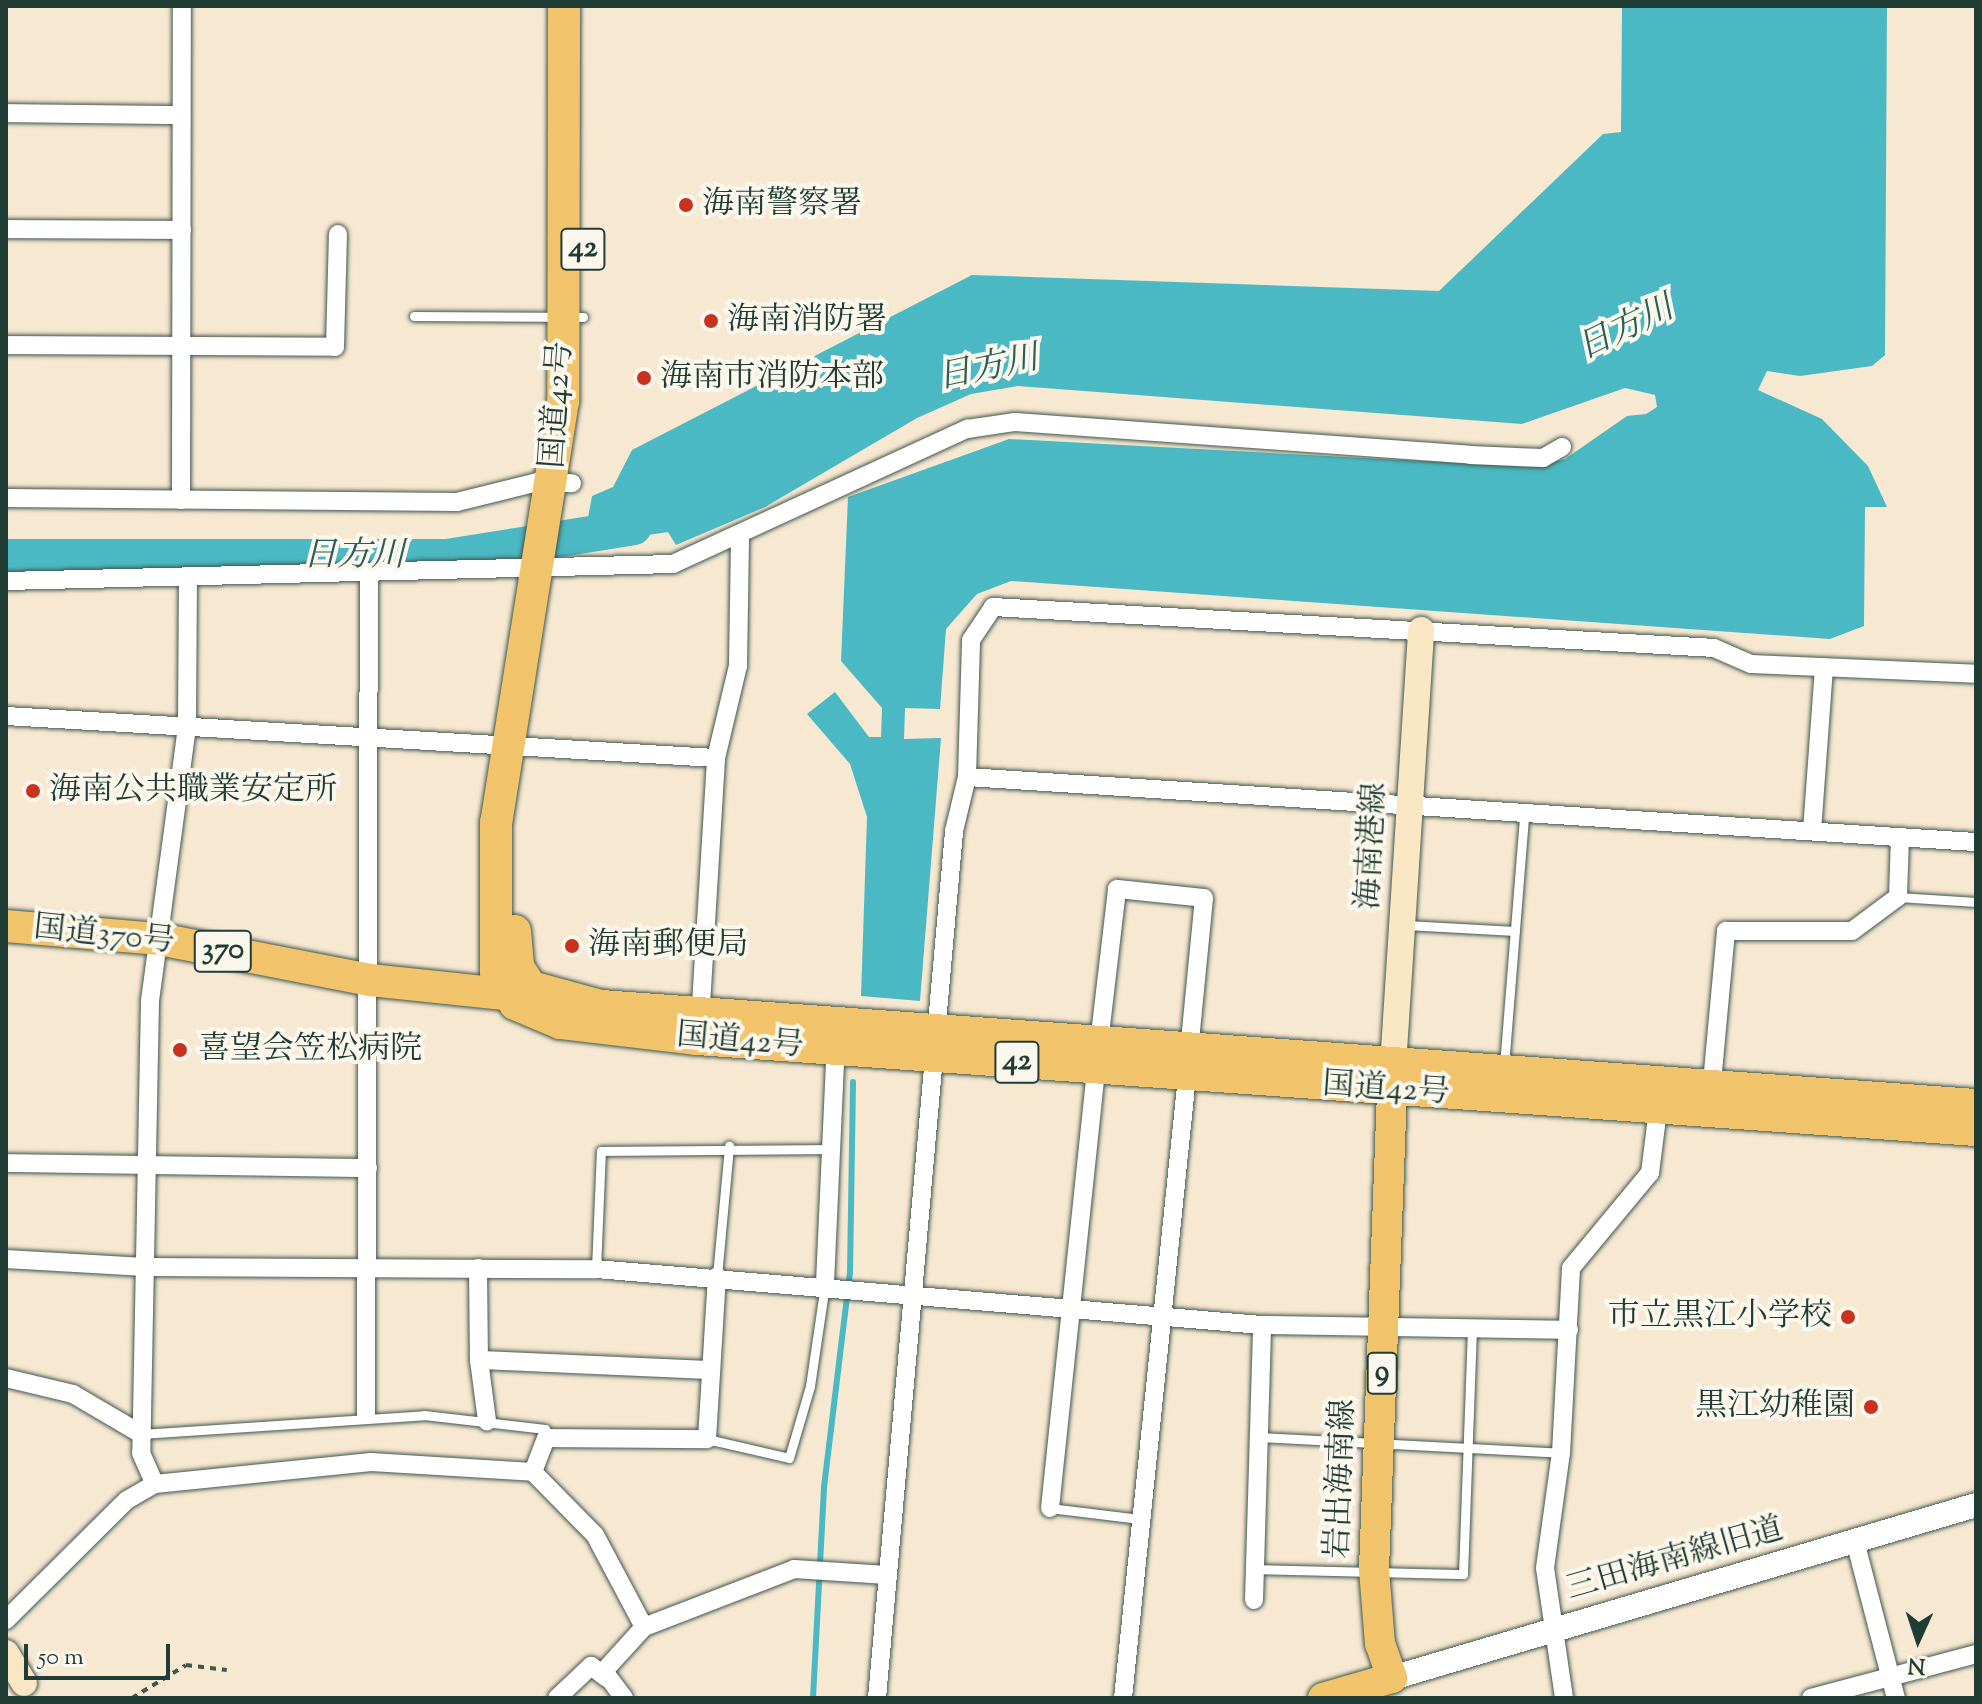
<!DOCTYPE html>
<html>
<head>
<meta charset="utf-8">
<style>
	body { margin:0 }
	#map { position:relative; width:1982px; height:1704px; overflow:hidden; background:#f7e8d2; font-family:"Sorts Mill Goudy","Noto Serif JP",serif }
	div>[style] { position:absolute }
	.water>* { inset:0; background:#4bb9c3 }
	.stream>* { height:6px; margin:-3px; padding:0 3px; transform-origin:3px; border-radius:3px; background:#4bb9c3 }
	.river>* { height:36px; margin:-18px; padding:0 18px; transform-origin:18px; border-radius:18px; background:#4bb9c3 }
	.path>* { height:4px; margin-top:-2px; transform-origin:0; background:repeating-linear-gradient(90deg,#3f574c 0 6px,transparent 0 12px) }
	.roads { filter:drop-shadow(0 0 2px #3f574c) drop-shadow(0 0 2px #3f574c) }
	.service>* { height:9px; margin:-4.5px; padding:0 4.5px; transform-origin:4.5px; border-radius:4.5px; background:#fff }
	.minor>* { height:18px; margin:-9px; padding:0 9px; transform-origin:9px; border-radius:9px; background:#fff }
	.tertiary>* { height:24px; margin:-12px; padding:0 12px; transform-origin:12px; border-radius:12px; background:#fff }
	.secondary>* { height:26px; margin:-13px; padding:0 13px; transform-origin:13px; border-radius:13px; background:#f9e7c3 }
	.primary>* { height:30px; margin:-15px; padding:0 15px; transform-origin:15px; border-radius:15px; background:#f1c36a }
	.trunk>* { height:32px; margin:-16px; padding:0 16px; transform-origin:16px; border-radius:16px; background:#f1c36a }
	.dots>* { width:22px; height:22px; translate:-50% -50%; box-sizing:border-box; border:4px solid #fbf7ec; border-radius:50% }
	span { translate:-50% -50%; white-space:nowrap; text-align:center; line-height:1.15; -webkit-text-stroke:8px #fbf7ec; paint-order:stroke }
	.shield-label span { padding:2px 6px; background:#fbf7ec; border:2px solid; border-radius:6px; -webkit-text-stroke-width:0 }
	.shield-label { font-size:30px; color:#1f3d34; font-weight:700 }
	.poi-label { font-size:32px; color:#1f3d34 }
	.left { translate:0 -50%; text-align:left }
	.right { translate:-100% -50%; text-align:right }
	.street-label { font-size:32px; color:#1f3d34 }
	.water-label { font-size:34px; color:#2a5c58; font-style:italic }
	.frame { position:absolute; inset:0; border:8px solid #1f3d34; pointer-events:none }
	.north { position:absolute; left:1878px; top:1600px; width:80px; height:80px; -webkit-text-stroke:6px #fbf7ec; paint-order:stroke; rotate:183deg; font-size:22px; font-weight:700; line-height:32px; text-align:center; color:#1f3d34 }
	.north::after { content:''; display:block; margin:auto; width:28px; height:36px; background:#1f3d34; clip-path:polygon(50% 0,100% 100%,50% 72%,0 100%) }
	.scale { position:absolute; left:24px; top:1644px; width:146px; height:36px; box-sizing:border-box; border:4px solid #1f3d34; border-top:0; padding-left:10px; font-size:24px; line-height:28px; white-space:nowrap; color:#1f3d34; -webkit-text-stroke:6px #fbf7ec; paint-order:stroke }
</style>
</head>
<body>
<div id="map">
	<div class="water">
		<i style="clip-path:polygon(1622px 6px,1887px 6px,1885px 355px,1872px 366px,1800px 376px,1767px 371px,1758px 390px,1822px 419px,1868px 466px,1887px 507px,1865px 507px,1864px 626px,1830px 639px,1011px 581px,977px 594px,946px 629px,940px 709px,905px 708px,904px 739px,941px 738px,920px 1001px,861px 996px,867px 817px,850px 764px,807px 714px,835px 692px,869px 737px,881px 737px,882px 708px,841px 661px,848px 497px,1009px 439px,1535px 467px,1565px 459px,1627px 416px,1646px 414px,1657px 407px,1655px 395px,1625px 388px,1522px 424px,1018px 386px,971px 394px,917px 418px,765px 507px,676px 545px,668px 532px,583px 545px,592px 496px,613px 487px,632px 450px,972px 275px,1439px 291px,1603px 134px,1621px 132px)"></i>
	</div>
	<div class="stream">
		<i style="left:813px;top:1698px;width:211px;rotate:-87deg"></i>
		<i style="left:824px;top:1487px;width:216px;rotate:-83.1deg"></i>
		<i style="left:850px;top:1273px;width:191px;rotate:-89.1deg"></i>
	</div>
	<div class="river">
		<i style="left:6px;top:557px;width:441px"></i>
		<i style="left:447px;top:557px;width:189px;rotate:-9.1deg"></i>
	</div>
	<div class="path">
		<i style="left:132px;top:1698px;width:63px;rotate:-31.4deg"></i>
		<i style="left:186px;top:1665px;width:41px;rotate:7deg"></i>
	</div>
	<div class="roads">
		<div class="service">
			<i style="left:414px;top:316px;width:169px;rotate:0.3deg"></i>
			<i style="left:1898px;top:897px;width:78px;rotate:3.7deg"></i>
			<i style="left:1406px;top:925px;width:109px;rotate:3.2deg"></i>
			<i style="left:1504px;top:1066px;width:252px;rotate:-85.4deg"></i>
			<i style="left:596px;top:1269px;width:118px;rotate:-87.6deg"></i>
			<i style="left:601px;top:1151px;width:230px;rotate:-0.5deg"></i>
			<i style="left:717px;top:1276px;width:131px;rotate:-84.7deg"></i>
			<i style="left:141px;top:1434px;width:284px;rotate:-3.8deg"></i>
			<i style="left:424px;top:1415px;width:122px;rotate:6.6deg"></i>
			<i style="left:545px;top:1429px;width:9px;rotate:84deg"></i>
			<i style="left:1259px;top:1437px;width:302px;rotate:3deg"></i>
			<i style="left:707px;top:1439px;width:84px;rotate:13deg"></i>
			<i style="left:789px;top:1458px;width:75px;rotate:-73.7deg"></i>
			<i style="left:810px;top:1386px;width:102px;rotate:-81.6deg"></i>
			<i style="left:1050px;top:1508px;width:90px;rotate:7deg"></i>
			<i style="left:1255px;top:1569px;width:208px;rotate:1.4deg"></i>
			<i style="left:1463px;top:1574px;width:241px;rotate:-87.9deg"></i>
		</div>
		<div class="minor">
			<i style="left:6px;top:113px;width:175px;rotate:0.7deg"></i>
			<i style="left:6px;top:229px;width:176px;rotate:0.3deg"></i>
			<i style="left:6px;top:345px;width:329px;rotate:0.3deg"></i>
			<i style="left:335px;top:347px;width:113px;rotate:-88.5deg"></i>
			<i style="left:6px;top:498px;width:451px;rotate:0.5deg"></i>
			<i style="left:457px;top:502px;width:83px;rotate:-13.9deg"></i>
			<i style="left:538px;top:482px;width:34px;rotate:2deg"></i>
			<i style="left:181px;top:500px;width:494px;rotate:-89.9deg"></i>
			<i style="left:188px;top:578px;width:149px;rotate:90.4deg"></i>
			<i style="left:187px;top:727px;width:275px;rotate:97.7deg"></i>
			<i style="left:150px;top:1000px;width:453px;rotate:91.1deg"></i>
			<i style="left:141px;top:1453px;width:34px;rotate:66deg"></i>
			<i style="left:155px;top:1484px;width:217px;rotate:-5.8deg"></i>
			<i style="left:371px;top:1462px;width:162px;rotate:3.5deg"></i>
			<i style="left:533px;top:1472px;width:88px;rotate:45.5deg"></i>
			<i style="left:595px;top:1535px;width:104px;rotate:62deg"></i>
			<i style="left:6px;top:581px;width:667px;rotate:-1.46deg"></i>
			<i style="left:673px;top:564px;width:324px;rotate:-24.7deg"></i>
			<i style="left:967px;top:429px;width:49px;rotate:-8.3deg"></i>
			<i style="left:1015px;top:422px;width:456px;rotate:4.1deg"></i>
			<i style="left:1470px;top:455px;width:73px;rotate:2.4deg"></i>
			<i style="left:1543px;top:458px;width:22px;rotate:-30deg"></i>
			<i style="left:6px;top:716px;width:711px;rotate:3.39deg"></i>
			<i style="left:967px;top:777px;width:1011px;rotate:3.69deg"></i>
			<i style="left:1812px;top:831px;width:164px;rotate:-85.8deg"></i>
			<i style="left:700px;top:1021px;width:263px;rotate:-86.5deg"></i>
			<i style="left:716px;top:758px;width:95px;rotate:-76.6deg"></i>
			<i style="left:738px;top:666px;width:127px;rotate:-89.1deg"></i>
			<i style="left:1099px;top:1043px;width:155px;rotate:-83.3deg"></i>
			<i style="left:1117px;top:889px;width:87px;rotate:5.9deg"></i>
			<i style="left:1204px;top:898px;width:154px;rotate:95.6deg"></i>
			<i style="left:1711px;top:1093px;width:163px;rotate:-84.7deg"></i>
			<i style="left:1726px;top:931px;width:126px"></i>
			<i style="left:1852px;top:931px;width:57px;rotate:-36.5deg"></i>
			<i style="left:1898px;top:897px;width:60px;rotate:-88.1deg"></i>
			<i style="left:6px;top:1163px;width:362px;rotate:0.8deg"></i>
			<i style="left:6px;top:1259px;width:139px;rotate:3.3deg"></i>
			<i style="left:145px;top:1267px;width:451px;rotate:0.3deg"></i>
			<i style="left:596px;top:1269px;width:668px;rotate:4.81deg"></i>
			<i style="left:1262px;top:1325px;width:307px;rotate:0.9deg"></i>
			<i style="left:478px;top:1268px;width:92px;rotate:89.4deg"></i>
			<i style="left:479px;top:1360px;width:232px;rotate:2.5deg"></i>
			<i style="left:825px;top:1283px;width:241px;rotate:-87.4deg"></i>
			<i style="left:479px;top:1360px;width:62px;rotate:82.5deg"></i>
			<i style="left:6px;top:1378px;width:69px;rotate:13.4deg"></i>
			<i style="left:73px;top:1394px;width:79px;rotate:30.5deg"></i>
			<i style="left:366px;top:1414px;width:840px;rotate:-89.8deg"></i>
			<i style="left:533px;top:1472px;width:36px;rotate:-69deg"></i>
			<i style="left:546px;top:1438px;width:161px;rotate:0.4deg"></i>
			<i style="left:707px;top:1439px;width:163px;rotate:-86.5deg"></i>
			<i style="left:1050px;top:1508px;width:442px;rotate:-84deg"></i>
			<i style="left:1855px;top:1541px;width:162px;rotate:75.4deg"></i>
			<i style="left:1254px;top:1600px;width:275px;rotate:-88.3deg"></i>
			<i style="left:6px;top:1620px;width:170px;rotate:-44.8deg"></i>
			<i style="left:127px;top:1500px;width:32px;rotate:-30deg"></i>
			<i style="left:557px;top:1698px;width:47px;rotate:-43.3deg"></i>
			<i style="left:591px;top:1666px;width:20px;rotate:37deg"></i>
			<i style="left:624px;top:1698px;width:34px;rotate:-127deg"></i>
			<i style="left:604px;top:1671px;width:59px;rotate:-47.7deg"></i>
			<i style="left:644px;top:1627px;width:161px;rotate:-21.1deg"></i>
			<i style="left:794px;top:1569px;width:93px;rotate:3.7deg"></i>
			<i style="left:877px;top:1698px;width:870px;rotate:-84.92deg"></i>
			<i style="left:954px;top:831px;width:56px;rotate:-76.5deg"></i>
			<i style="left:967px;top:777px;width:137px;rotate:-88.3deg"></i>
			<i style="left:971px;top:640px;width:40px;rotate:-56deg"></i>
			<i style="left:993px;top:607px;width:722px;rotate:3.25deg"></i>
			<i style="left:1714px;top:648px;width:40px;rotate:23.4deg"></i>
			<i style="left:1751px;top:664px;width:225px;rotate:2.5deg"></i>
			<i style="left:1123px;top:1698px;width:624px;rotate:-84.12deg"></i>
			<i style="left:1564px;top:1698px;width:131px;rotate:-98.3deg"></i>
			<i style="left:1545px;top:1568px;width:116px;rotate:-82.1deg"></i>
			<i style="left:1561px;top:1453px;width:185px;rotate:-86.9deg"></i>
			<i style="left:1571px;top:1268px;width:124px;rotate:-50.3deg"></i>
			<i style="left:1650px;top:1173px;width:72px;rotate:-82.8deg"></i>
			<i style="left:1811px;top:1698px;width:171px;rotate:-14.9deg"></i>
		</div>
		<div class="tertiary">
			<i style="left:1392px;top:1678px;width:609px;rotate:-16.5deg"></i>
		</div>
		<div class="secondary">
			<i style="left:1393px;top:1066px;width:437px;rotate:-86.3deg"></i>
			<i style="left:6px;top:1653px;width:35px;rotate:59deg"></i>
		</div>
		<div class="primary">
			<i style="left:1323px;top:1698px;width:72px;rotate:-16.2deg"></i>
			<i style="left:1392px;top:1678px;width:36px;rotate:-109deg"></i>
			<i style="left:1380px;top:1644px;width:75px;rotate:-94.6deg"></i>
			<i style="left:1374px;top:1569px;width:503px;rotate:-87.84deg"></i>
		</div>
		<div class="trunk">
			<i style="left:564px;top:6px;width:395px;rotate:90.1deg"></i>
			<i style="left:563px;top:401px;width:426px;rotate:99deg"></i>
			<i style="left:496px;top:822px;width:150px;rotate:90deg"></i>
			<i style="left:496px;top:972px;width:37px;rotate:59deg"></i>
			<i style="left:515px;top:1004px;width:49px;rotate:22.9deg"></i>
			<i style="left:560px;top:1023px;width:138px;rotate:6.7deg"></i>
			<i style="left:697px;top:1039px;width:1282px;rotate:4.07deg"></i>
			<i style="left:6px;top:926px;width:154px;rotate:4.9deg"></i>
			<i style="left:159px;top:939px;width:215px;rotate:11deg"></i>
			<i style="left:370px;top:980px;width:152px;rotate:6deg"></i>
			<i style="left:515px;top:931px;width:36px;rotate:85deg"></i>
			<i style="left:518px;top:967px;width:24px;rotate:57deg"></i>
			<i style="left:531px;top:987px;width:73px;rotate:15.2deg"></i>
			<i style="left:601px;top:1006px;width:1379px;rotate:4.12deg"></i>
		</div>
	</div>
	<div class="dots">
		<i style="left:686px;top:205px;background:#c8321e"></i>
		<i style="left:711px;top:321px;background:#c8321e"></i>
		<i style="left:644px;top:378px;background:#c8321e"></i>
		<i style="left:33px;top:791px;background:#c8321e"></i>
		<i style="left:572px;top:946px;background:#c8321e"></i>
		<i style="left:180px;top:1050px;background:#c8321e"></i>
		<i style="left:1848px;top:1317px;background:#c8321e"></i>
		<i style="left:1871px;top:1407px;background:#c8321e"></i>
	</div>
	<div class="shield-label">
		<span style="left:583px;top:249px">42</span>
		<span style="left:223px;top:951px">370</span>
		<span style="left:1017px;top:1062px">42</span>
		<span style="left:1382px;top:1373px">9</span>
	</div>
	<div class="poi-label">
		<span class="left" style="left:702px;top:205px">海南警察署</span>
		<span class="left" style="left:727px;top:321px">海南消防署</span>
		<span class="left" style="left:660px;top:378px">海南市消防本部</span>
		<span class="left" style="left:49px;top:791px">海南公共職業安定所</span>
		<span class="left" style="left:588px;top:946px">海南郵便局</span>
		<span class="left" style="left:198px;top:1050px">喜望会笠松病院</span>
		<span class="right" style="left:1832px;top:1317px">市立黒江小学校</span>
		<span class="right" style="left:1855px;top:1407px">黒江幼稚園</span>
	</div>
	<div class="street-label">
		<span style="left:558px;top:405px;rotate:-86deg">国道42号</span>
		<span style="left:1373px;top:846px;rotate:-87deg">海南港線</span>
		<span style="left:104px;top:936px;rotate:6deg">国道370号</span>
		<span style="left:740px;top:1042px;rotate:5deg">国道42号</span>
		<span style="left:1386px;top:1090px;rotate:4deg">国道42号</span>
		<span style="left:1342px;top:1479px;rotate:-88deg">岩出海南線</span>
		<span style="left:1675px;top:1560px;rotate:-16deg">三田海南線旧道</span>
	</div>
	<div class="water-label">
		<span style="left:1626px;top:329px;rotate:-26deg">日方川</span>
		<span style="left:988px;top:369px;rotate:-12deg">日方川</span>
		<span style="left:354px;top:557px">日方川</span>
	</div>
	<div class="frame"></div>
	<div class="north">N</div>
	<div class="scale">50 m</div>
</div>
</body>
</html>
